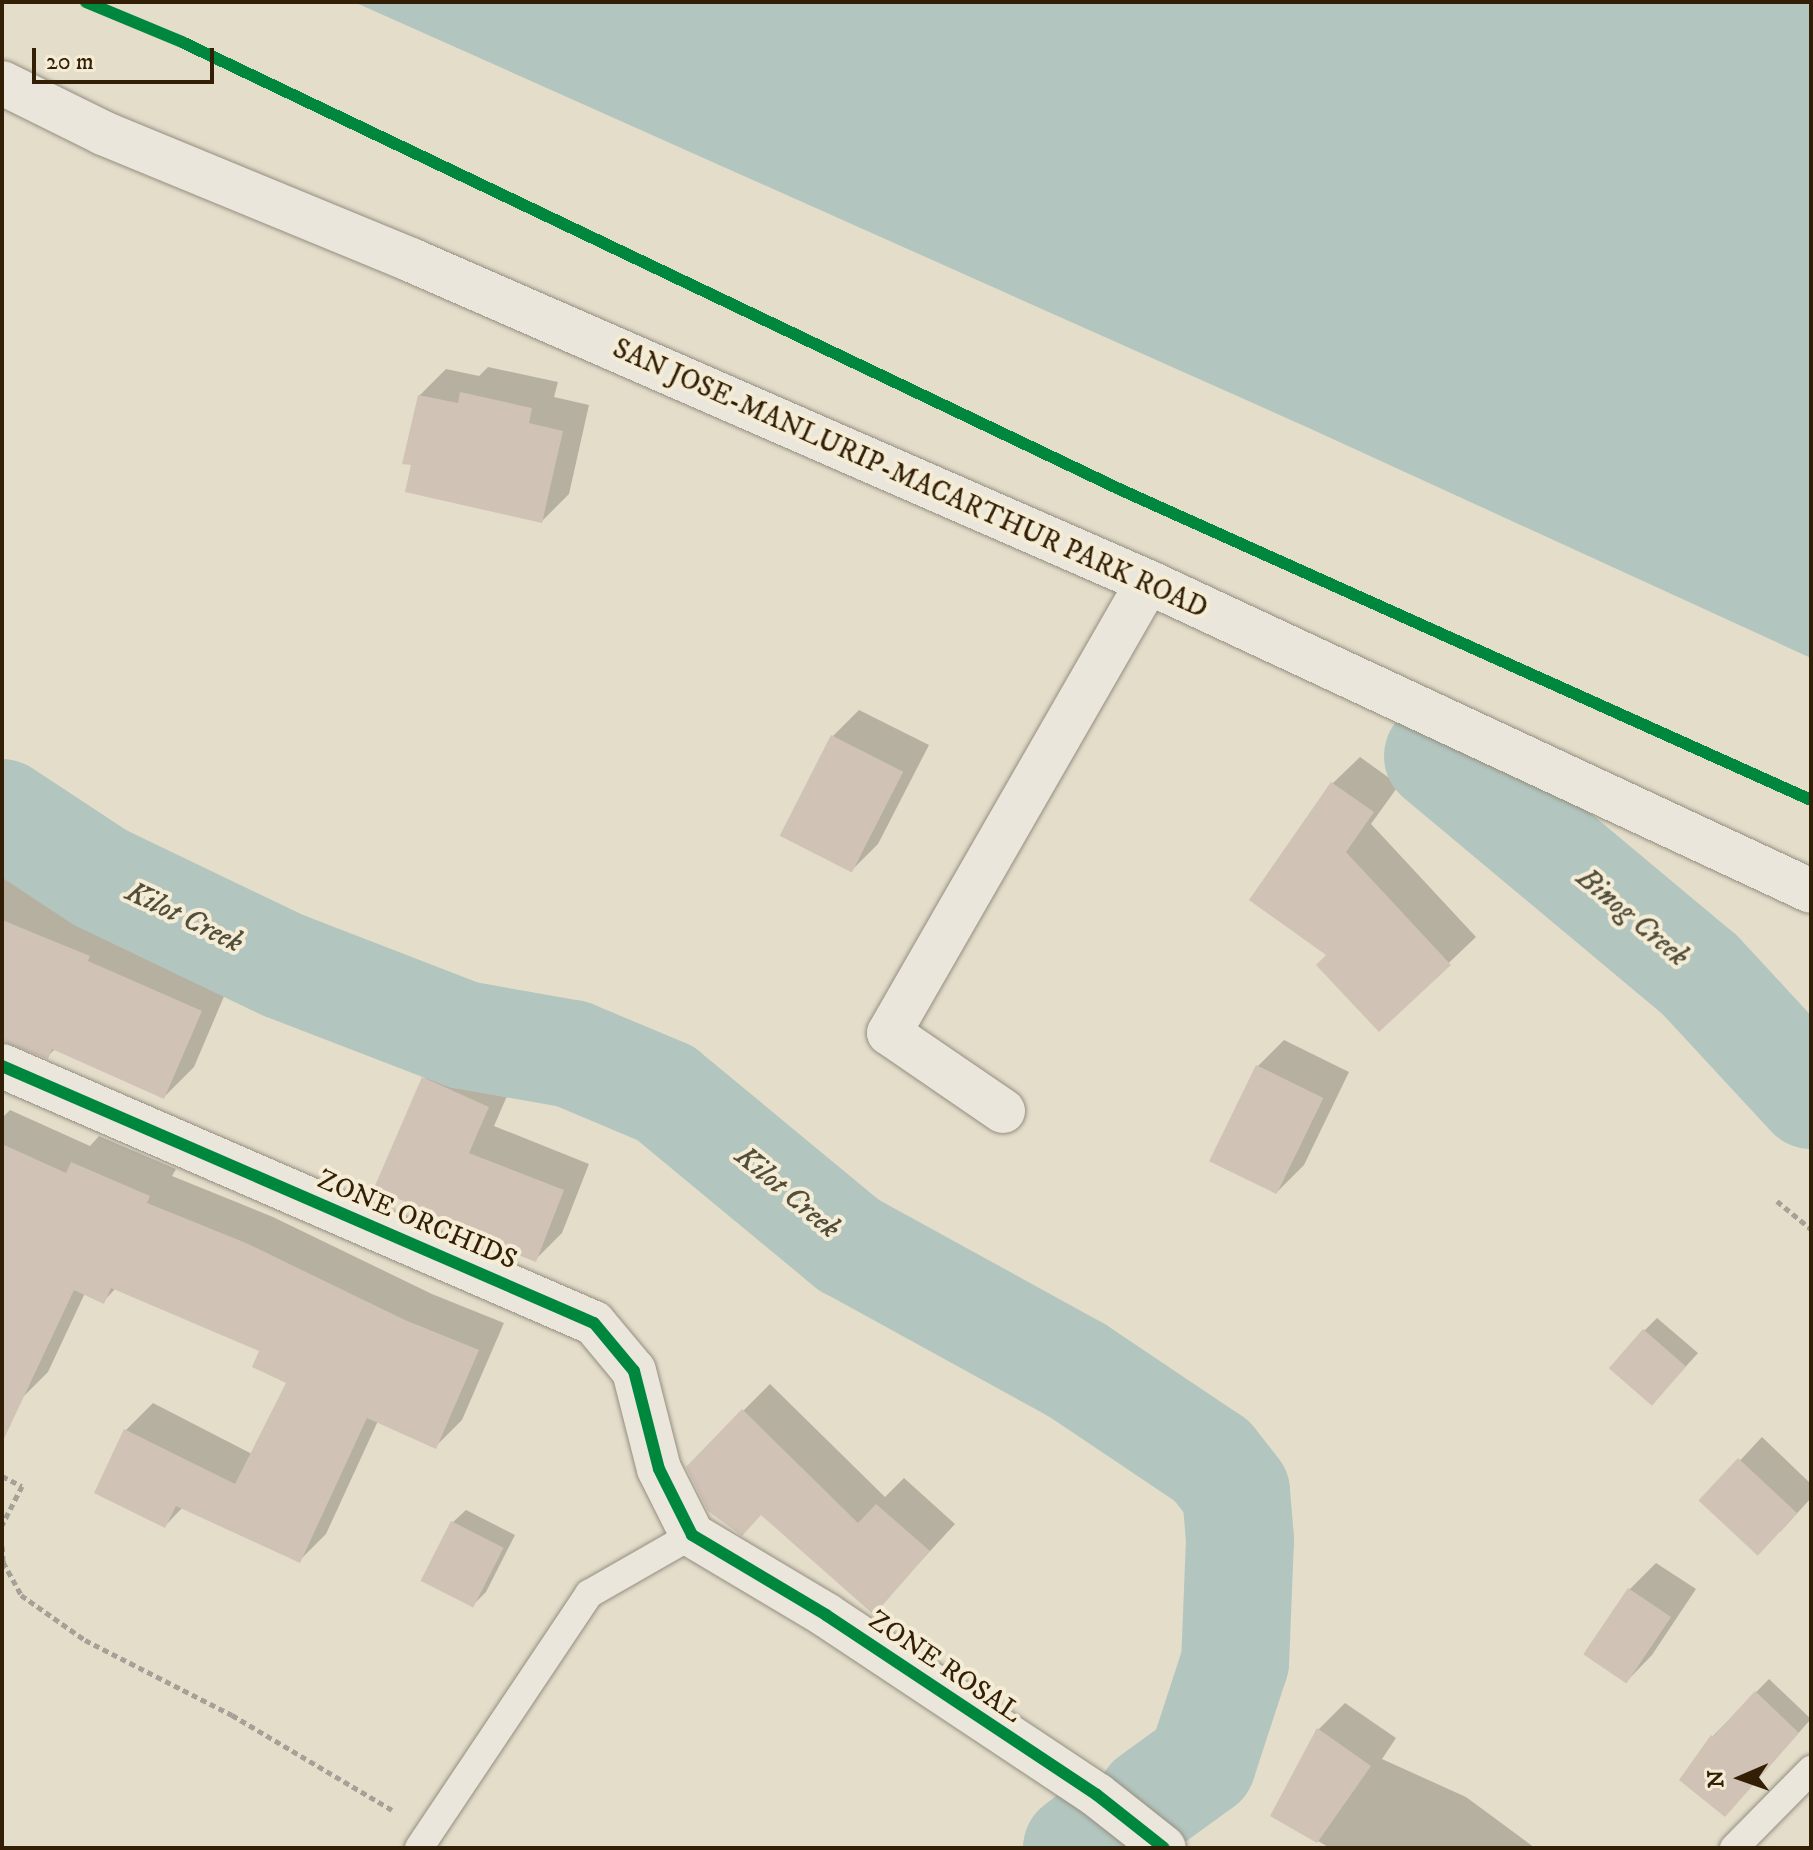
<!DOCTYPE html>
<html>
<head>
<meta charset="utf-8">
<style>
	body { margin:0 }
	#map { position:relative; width:1813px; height:1850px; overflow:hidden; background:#e4ddca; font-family:"IM FELL DW Pica",serif }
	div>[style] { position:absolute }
	.water>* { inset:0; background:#b2c6bf }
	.shadow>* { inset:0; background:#0003 }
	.river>* { height:108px; margin:-54px; padding:0 54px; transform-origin:54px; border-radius:54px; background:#b2c6bf }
	.building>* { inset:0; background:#d1c2b6; transform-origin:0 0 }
	.path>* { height:5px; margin-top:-2.5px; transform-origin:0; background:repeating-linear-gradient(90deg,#a6a197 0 6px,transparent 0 10px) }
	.roads { filter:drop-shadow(0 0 2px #948e80) drop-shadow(0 0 2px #948e80) }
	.service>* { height:28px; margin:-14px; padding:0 14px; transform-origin:14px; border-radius:14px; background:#eae6dc }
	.minor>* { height:44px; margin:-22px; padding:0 22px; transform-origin:22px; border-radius:22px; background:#eae6dc }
	.secondary>* { height:44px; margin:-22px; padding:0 22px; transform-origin:22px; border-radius:22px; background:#eae6dc }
	.cycleway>* { height:12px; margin:-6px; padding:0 6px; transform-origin:6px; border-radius:6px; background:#00873e }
	span { translate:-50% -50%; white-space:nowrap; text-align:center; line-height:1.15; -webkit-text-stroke:8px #f5ecd5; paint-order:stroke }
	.street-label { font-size:28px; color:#331f06 }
	.water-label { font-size:30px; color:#524e3c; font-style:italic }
	.frame { position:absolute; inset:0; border:4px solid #331f06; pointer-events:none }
	.north { position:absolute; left:1701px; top:1738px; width:80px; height:80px; -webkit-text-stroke:6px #f5ecd5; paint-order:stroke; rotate:268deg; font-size:22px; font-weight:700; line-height:32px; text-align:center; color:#331f06 }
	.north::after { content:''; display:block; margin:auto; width:28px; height:36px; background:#331f06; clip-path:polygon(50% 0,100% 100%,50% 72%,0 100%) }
	.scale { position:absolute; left:32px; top:48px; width:182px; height:36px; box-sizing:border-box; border:4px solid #331f06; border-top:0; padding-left:10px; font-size:24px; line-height:28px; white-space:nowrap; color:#331f06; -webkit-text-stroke:6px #f5ecd5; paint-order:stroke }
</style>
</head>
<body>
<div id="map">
	<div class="water">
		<i style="clip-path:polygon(354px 2px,1811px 2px,1811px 658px,1311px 429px)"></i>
	</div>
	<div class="shadow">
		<i style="clip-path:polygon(488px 367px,558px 382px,554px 397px,589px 405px,569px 494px,542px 521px,413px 464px,419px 396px,446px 369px,479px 376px)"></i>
		<i style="clip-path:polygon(859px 710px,929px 745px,878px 844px,851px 871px,833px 736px)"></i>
		<i style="clip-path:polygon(1360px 757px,1399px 785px,1371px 824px,1476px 937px,1379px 1029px,1329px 954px,1252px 899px,1333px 783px)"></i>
		<i style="clip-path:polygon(2px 831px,49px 852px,32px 890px,119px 926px,117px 931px,231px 980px,194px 1067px,164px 1097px,56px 1048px,48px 1056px,2px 1039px)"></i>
		<i style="clip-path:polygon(1284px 1040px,1349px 1072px,1304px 1165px,1277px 1192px,1258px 1066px)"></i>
		<i style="clip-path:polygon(451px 1052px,514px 1080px,494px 1126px,589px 1164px,562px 1233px,536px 1259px,487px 1236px,424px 1079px)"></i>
		<i style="clip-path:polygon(10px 1110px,90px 1146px,99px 1136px,176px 1169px,172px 1176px,273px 1217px,432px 1294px,504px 1323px,462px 1420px,436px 1446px,378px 1421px,326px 1534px,299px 1561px,183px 1507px,165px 1526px,96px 1492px,126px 1430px,153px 1403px,252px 1454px,288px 1382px,262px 1350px,116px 1288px,104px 1301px,85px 1293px,48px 1372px,22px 1398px,2px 1389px,2px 1118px)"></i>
		<i style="clip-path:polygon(1657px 1318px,1698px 1353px,1652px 1404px,1644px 1331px)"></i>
		<i style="clip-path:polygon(770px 1384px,885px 1497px,904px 1478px,955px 1524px,874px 1612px,762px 1513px,742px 1533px,710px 1510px,743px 1411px)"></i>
		<i style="clip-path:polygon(1762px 1437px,1811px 1484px,1811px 1498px,1780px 1532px,1702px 1501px)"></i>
		<i style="clip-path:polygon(466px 1510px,515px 1535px,486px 1592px,473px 1605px,452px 1523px)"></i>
		<i style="clip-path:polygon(1656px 1563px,1696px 1589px,1652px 1655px,1626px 1682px,1629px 1590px)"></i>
		<i style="clip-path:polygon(1769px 1679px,1811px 1719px,1738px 1801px,1682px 1779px,1713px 1736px)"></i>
		<i style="clip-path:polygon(1345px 1703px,1396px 1738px,1382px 1759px,1466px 1797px,1535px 1848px,1330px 1848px,1273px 1815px,1319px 1729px)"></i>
	</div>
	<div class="river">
		<i style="left:1438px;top:756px;width:340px;rotate:39.9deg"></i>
		<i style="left:1699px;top:974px;width:165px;rotate:47.2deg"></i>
		<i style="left:2px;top:813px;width:118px;rotate:33.3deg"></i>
		<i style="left:101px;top:878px;width:204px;rotate:25.6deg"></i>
		<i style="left:285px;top:966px;width:192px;rotate:21.1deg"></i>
		<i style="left:464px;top:1035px;width:110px;rotate:10deg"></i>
		<i style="left:572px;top:1054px;width:101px;rotate:22.8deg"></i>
		<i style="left:665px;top:1093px;width:239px;rotate:39.6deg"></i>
		<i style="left:849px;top:1245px;width:261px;rotate:28.8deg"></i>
		<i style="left:1078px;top:1371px;width:161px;rotate:33.9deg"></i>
		<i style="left:1212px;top:1461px;width:39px;rotate:52deg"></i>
		<i style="left:1236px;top:1492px;width:48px;rotate:85.2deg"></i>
		<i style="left:1240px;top:1540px;width:122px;rotate:92.3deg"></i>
		<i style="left:1235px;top:1662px;width:106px;rotate:108.1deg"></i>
		<i style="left:1202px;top:1763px;width:63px;rotate:144deg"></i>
		<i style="left:1077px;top:1848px;width:28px;rotate:-38deg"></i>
	</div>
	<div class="building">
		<i style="clip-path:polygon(460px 392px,532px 408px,529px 423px,563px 431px,542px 523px,405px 492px,411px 465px,402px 464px,418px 395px,458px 403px)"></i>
		<i style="left:831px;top:735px;width:81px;height:113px;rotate:27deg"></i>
		<i style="clip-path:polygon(1331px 782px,1374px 812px,1346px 852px,1451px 965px,1379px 1032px,1316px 965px,1326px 955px,1249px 900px)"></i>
		<i style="clip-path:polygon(2px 920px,90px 956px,88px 961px,202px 1011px,164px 1099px,52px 1049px,48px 1059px,2px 1041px)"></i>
		<i style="left:1256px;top:1065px;width:75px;height:107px;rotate:26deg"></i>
		<i style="clip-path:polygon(422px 1077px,489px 1107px,469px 1153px,564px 1190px,536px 1262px,483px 1241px,485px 1237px,374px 1188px)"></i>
		<i style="clip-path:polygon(2px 1144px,66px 1173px,71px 1162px,150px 1196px,147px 1203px,246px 1243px,405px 1320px,479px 1350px,436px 1449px,367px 1418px,300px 1563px,176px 1506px,165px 1528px,94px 1493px,124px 1429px,235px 1484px,286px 1383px,252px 1367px,259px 1351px,111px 1288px,104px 1304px,74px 1290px,2px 1443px)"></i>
		<i style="left:1643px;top:1329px;width:57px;height:52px;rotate:41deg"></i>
		<i style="clip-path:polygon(742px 1409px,858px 1523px,876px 1504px,930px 1551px,874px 1615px,761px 1515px,742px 1536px,708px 1511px,686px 1467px)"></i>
		<i style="left:1738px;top:1458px;width:81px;height:58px;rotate:43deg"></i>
		<i style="left:451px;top:1521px;width:59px;height:67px;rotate:27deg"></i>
		<i style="left:1628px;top:1588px;width:52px;height:80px;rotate:34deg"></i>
		<i style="clip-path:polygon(1755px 1691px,1799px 1733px,1725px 1817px,1679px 1780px,1711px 1735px,1713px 1737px)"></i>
		<i style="clip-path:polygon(1317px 1728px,1371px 1766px,1317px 1843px,1270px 1816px)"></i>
	</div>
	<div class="path">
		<i style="left:1777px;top:1201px;width:44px;rotate:39.5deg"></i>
		<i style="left:2px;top:1476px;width:22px;rotate:27deg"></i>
		<i style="left:22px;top:1486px;width:44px;rotate:117.1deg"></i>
		<i style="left:2px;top:1546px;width:16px;rotate:86deg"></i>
		<i style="left:3px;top:1562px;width:38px;rotate:61deg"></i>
		<i style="left:21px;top:1595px;width:78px;rotate:35.1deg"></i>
		<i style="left:85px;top:1640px;width:165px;rotate:27deg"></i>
		<i style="left:232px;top:1715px;width:186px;rotate:30.7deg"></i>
	</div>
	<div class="roads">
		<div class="service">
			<i style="left:419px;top:1848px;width:306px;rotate:-56.2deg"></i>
			<i style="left:589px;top:1594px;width:119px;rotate:-29.8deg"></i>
			<i style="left:1734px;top:1848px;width:110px;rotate:-45.4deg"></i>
		</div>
		<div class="minor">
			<i style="left:2px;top:1066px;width:645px;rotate:23.47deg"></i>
			<i style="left:594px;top:1323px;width:62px;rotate:50.2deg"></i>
			<i style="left:634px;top:1371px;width:101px;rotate:75.7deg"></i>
			<i style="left:659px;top:1469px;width:74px;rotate:63.4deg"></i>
			<i style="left:692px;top:1535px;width:156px;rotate:30.8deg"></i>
			<i style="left:826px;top:1615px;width:325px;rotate:33.6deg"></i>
			<i style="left:1097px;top:1795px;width:85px;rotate:38.3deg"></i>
			<i style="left:1003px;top:1111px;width:138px;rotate:-145.6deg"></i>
			<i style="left:889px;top:1033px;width:520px;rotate:-60.13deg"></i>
		</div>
		<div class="secondary">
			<i style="left:2px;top:83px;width:113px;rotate:26.3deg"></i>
			<i style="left:103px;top:133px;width:333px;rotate:22.4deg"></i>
			<i style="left:411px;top:260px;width:804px;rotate:23.6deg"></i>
			<i style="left:1148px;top:582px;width:731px;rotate:24.99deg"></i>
		</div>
	</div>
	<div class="cycleway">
		<i style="left:86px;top:2px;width:104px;rotate:22.6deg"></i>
		<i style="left:182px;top:42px;width:1038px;rotate:25.5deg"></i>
		<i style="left:1119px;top:489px;width:759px;rotate:24.2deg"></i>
		<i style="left:2px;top:1066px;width:645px;rotate:23.47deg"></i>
		<i style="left:594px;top:1323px;width:62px;rotate:50.2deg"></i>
		<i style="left:634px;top:1371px;width:101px;rotate:75.7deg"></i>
		<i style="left:659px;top:1469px;width:74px;rotate:63.4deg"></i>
		<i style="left:692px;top:1535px;width:156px;rotate:30.8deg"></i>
		<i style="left:826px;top:1615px;width:325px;rotate:33.6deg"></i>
		<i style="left:1097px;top:1795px;width:85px;rotate:38.3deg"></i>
	</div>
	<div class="street-label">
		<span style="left:910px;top:479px;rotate:24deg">SAN JOSE-MANLURIP-MACARTHUR PARK ROAD</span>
		<span style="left:417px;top:1220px;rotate:23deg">ZONE ORCHIDS</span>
		<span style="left:945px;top:1667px;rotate:34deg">ZONE ROSAL</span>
	</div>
	<div class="water-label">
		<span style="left:184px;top:918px;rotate:26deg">Kilot Creek</span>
		<span style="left:1632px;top:918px;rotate:40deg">Binog Creek</span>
		<span style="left:787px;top:1193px;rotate:40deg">Kilot Creek</span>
	</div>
	<div class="frame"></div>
	<div class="north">N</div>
	<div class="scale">20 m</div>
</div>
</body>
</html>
